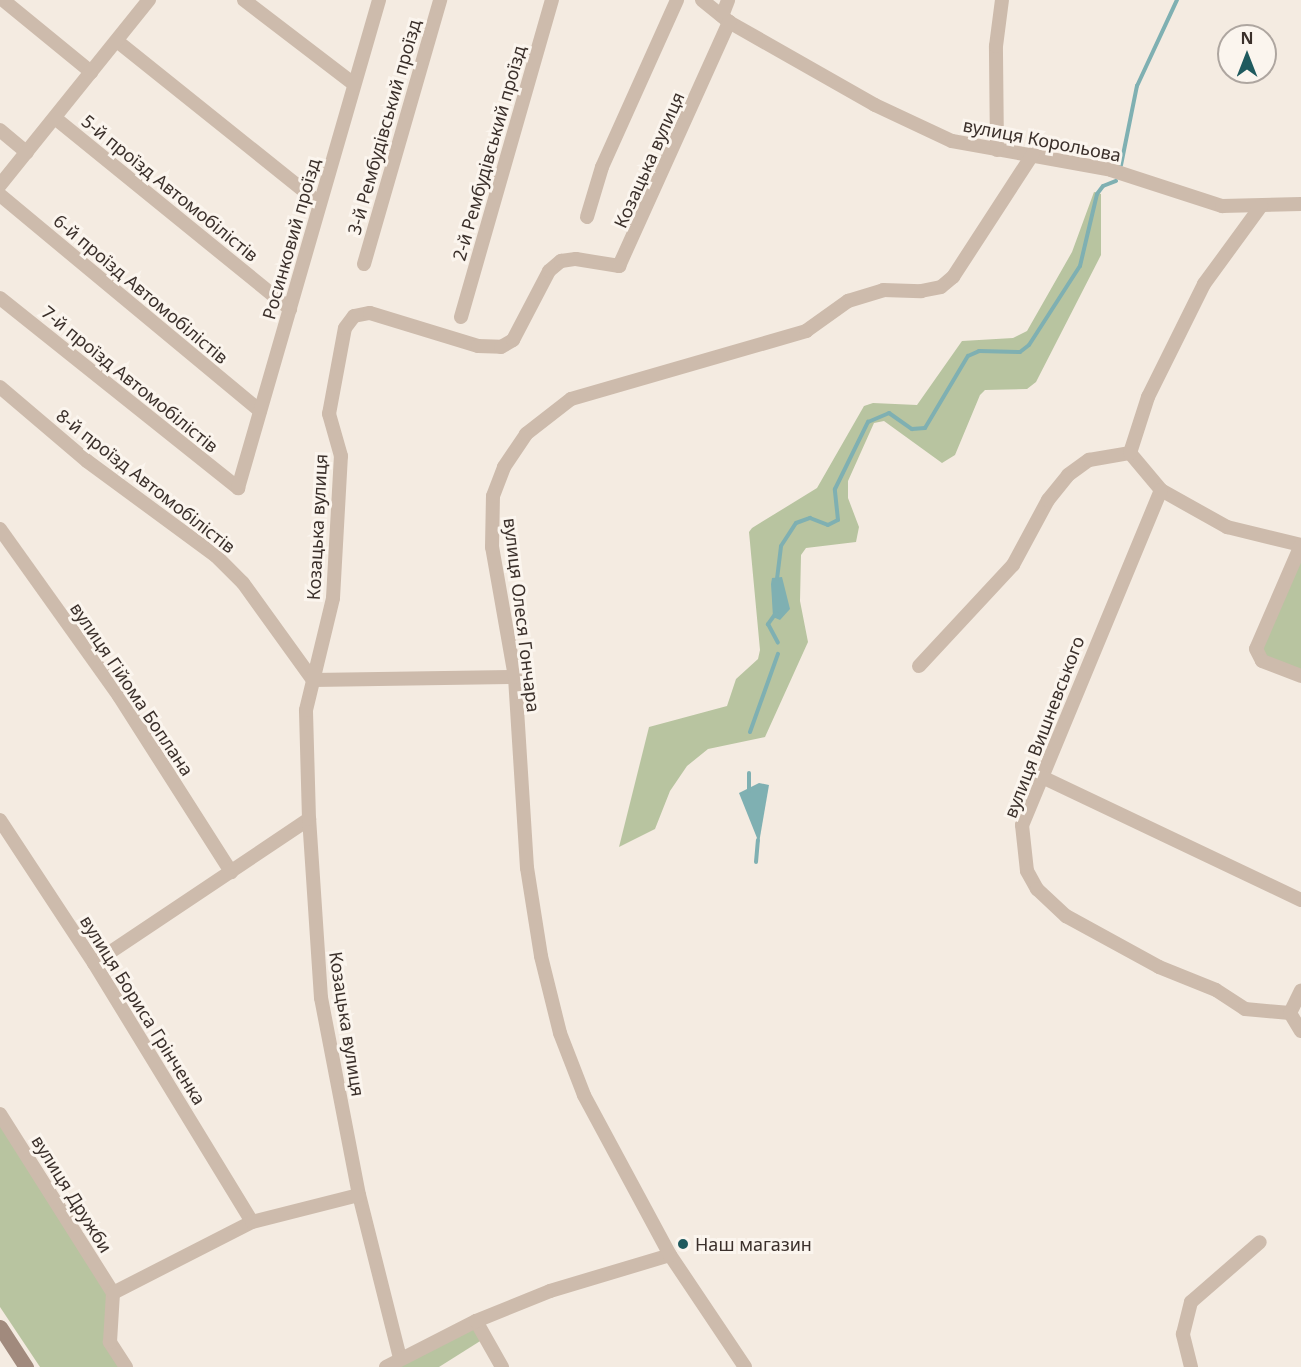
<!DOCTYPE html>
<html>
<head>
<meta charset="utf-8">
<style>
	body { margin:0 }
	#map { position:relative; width:1301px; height:1367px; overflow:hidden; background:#f4ebe1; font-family:"Noto Sans",sans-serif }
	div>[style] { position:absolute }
	.green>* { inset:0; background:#b8c4a0 }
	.water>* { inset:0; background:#7fb0b2 }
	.stream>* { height:4px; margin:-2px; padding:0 2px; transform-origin:2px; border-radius:2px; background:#7fb0b2 }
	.street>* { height:14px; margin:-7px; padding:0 7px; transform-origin:7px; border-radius:7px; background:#cdbbac }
	.secondary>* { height:15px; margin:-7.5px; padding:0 7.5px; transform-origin:7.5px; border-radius:7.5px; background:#a18a7d }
	.dots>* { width:16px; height:16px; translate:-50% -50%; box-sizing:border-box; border:3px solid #fbf5ee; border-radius:50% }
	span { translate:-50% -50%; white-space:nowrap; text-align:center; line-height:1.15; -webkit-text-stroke:6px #fbf5ee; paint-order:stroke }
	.street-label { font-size:18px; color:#3b302b }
	.poi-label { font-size:18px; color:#3b302b }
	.left { translate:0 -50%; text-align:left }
	.north { position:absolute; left:1217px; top:24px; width:60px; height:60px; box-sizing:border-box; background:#fbf5ee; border:2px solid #aea6a0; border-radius:50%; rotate:0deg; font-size:16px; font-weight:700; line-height:24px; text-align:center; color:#3b302b }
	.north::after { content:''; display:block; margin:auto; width:21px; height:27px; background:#1f5a5e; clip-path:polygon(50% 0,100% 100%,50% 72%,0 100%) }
</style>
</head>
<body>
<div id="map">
	<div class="green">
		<i style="clip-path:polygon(1094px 192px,1101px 194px,1101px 255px,1036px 382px,1027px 389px,985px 390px,980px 395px,955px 455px,942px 463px,884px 421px,874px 423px,848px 481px,848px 498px,859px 527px,856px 542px,806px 548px,801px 555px,800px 601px,808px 642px,765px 737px,708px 749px,687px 766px,670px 791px,655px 829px,619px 847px,649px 727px,727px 706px,736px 679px,758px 659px,760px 650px,749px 532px,752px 528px,817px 488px,864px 406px,873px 403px,917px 405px,962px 341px,1013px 338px,1027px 331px,1072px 252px)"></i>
		<i style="clip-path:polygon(1301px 545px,1301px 676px,1266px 663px,1256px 644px)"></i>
		<i style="clip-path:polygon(0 1116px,113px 1293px,110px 1342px,126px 1367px,40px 1367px,0 1307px)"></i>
		<i style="clip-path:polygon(476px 1321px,485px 1338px,439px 1367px,386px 1367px)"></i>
	</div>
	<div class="water">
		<i style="clip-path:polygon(782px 577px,790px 609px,780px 620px,773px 617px,771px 584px,772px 578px)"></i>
		<i style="clip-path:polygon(759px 783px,769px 785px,759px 843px,739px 793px)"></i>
	</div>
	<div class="stream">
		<i style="left:1121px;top:165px;width:81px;rotate:-78.6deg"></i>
		<i style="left:1137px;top:86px;width:95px;rotate:-65.1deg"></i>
		<i style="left:777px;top:579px;width:33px;rotate:-83deg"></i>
		<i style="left:781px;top:546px;width:27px;rotate:-57deg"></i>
		<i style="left:796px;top:523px;width:15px;rotate:-20deg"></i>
		<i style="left:810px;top:518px;width:19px;rotate:21deg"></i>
		<i style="left:828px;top:525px;width:11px;rotate:-27deg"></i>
		<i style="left:838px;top:520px;width:31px;rotate:-96deg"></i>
		<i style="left:835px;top:489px;width:75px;rotate:-63.8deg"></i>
		<i style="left:868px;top:422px;width:23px;rotate:-23deg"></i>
		<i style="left:889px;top:413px;width:28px;rotate:35deg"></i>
		<i style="left:912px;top:429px;width:13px;rotate:-4deg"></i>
		<i style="left:925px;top:428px;width:84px;rotate:-59.2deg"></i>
		<i style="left:968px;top:356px;width:12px;rotate:-24deg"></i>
		<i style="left:979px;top:351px;width:41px;rotate:1.4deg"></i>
		<i style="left:1020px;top:352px;width:11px;rotate:-38deg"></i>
		<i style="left:1029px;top:345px;width:94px;rotate:-57.2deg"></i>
		<i style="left:1080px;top:266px;width:74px;rotate:-76.7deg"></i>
		<i style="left:1097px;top:194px;width:10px;rotate:-53deg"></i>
		<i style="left:1103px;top:186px;width:14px;rotate:-21deg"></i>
		<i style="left:776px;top:613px;width:14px;rotate:126deg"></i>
		<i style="left:768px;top:624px;width:21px;rotate:62deg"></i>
		<i style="left:750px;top:732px;width:83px;rotate:-70.3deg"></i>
		<i style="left:749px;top:773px;width:18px;rotate:90deg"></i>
		<i style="left:756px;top:862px;width:22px;rotate:-85deg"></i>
	</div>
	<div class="street">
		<i style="left:3px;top:0;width:114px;rotate:39.3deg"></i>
		<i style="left:244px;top:0;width:138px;rotate:37.4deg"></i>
		<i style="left:702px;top:0;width:35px;rotate:39deg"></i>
		<i style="left:729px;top:22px;width:168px;rotate:29.6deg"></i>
		<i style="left:875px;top:105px;width:85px;rotate:25.1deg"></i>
		<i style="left:952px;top:141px;width:162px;rotate:10.3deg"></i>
		<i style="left:1111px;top:170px;width:117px;rotate:18deg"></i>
		<i style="left:1222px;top:206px;width:79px;rotate:-1.5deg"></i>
		<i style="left:722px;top:16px;width:17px;rotate:-69deg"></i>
		<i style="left:117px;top:41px;width:259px;rotate:38.7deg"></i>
		<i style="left:55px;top:118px;width:303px;rotate:39.1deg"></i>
		<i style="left:0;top:130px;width:35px;rotate:40deg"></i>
		<i style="left:997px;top:150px;width:104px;rotate:-90.6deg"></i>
		<i style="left:996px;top:46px;width:46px;rotate:-82.6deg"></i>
		<i style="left:0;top:185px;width:238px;rotate:-51.2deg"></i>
		<i style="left:0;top:195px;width:338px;rotate:39.7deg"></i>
		<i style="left:587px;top:217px;width:52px;rotate:-73.3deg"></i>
		<i style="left:602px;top:167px;width:183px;rotate:-65.8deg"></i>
		<i style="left:364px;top:264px;width:275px;rotate:-73.9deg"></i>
		<i style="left:0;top:298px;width:305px;rotate:38.6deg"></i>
		<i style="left:238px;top:488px;width:508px;rotate:-73.88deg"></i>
		<i style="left:461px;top:317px;width:330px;rotate:-74deg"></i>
		<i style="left:0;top:387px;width:114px;rotate:40.4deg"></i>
		<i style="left:87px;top:461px;width:160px;rotate:36.4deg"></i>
		<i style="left:216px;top:556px;width:38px;rotate:45deg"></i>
		<i style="left:243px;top:583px;width:120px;rotate:54.2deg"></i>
		<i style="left:313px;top:680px;width:202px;rotate:-0.9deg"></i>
		<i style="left:1130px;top:453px;width:48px;rotate:50deg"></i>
		<i style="left:1161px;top:490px;width:76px;rotate:29.3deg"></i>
		<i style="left:1227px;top:527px;width:76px;rotate:13.7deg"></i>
		<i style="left:1161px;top:490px;width:363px;rotate:112.5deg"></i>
		<i style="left:1022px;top:825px;width:46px;rotate:83.8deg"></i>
		<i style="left:1027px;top:871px;width:21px;rotate:61deg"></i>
		<i style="left:1037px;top:889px;width:40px;rotate:43deg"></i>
		<i style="left:1066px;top:916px;width:106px;rotate:28.7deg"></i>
		<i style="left:1159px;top:967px;width:61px;rotate:22deg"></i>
		<i style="left:1216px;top:990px;width:35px;rotate:33deg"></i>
		<i style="left:1245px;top:1009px;width:45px;rotate:5.1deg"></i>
		<i style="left:1290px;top:1013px;width:25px;rotate:-64deg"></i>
		<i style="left:0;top:529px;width:205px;rotate:54.5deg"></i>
		<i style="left:119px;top:696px;width:209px;rotate:57.5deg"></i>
		<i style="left:1301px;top:545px;width:113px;rotate:113.4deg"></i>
		<i style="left:1256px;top:649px;width:13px;rotate:63deg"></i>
		<i style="left:1262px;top:661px;width:42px;rotate:21deg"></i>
		<i style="left:919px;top:666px;width:138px;rotate:-47.1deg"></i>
		<i style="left:1013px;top:565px;width:74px;rotate:-61.7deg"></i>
		<i style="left:1048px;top:500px;width:32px;rotate:-51deg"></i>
		<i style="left:1068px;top:475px;width:26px;rotate:-36deg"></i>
		<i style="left:1089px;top:460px;width:42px;rotate:-9.7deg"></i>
		<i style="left:1130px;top:453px;width:59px;rotate:-72.2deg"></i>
		<i style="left:1148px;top:397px;width:126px;rotate:-63.6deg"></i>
		<i style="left:1204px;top:284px;width:97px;rotate:-53.8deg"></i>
		<i style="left:1042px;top:777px;width:287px;rotate:25.4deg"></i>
		<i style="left:0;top:820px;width:171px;rotate:56.7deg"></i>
		<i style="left:94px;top:963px;width:303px;rotate:58.6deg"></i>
		<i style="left:94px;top:963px;width:259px;rotate:-33.8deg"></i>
		<i style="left:1290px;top:1013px;width:21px;rotate:59deg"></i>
		<i style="left:0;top:1114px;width:212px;rotate:57.7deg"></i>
		<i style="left:476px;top:1321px;width:53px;rotate:60.5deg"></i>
		<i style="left:400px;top:1358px;width:168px;rotate:-104.1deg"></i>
		<i style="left:359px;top:1195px;width:201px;rotate:-100.9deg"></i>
		<i style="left:321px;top:998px;width:179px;rotate:-93.8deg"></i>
		<i style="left:309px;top:819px;width:109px;rotate:-91.6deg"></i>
		<i style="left:306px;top:710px;width:115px;rotate:-76.4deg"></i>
		<i style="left:333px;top:598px;width:142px;rotate:-86.8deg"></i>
		<i style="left:341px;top:456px;width:44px;rotate:-105.9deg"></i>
		<i style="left:329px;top:414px;width:87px;rotate:-79.5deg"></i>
		<i style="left:345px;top:328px;width:15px;rotate:-53deg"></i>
		<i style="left:354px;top:316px;width:16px;rotate:-11deg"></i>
		<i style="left:370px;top:313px;width:113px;rotate:17deg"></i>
		<i style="left:478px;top:346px;width:23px;rotate:2deg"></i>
		<i style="left:501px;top:347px;width:14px;rotate:-30deg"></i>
		<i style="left:513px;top:340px;width:78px;rotate:-62.4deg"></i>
		<i style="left:549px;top:271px;width:16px;rotate:-40deg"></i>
		<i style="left:561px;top:261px;width:15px;rotate:-8deg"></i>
		<i style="left:576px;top:259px;width:44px;rotate:9.2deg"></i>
		<i style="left:619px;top:266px;width:268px;rotate:-65.7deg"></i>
		<i style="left:126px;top:1367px;width:30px;rotate:-123deg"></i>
		<i style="left:110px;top:1342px;width:49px;rotate:-86.5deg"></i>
		<i style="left:113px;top:1293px;width:156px;rotate:-27.1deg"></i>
		<i style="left:252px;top:1222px;width:110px;rotate:-14.2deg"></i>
		<i style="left:386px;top:1367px;width:101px;rotate:-27.1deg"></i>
		<i style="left:476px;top:1321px;width:80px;rotate:-22.1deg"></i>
		<i style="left:550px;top:1291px;width:125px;rotate:-16.7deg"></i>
		<i style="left:745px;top:1367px;width:135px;rotate:-123.8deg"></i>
		<i style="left:670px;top:1255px;width:182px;rotate:-118.3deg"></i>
		<i style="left:584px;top:1095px;width:66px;rotate:-111.2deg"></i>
		<i style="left:560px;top:1033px;width:79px;rotate:-103.9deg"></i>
		<i style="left:541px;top:956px;width:89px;rotate:-99deg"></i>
		<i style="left:527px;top:868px;width:191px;rotate:-93.6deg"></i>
		<i style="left:515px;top:677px;width:132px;rotate:-100deg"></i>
		<i style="left:492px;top:547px;width:51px;rotate:-88.9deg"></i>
		<i style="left:493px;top:496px;width:31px;rotate:-69deg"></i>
		<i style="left:504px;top:467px;width:40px;rotate:-56deg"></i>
		<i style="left:526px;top:434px;width:57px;rotate:-37.9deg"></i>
		<i style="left:571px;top:399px;width:245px;rotate:-16.1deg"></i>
		<i style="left:806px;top:331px;width:52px;rotate:-35.5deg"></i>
		<i style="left:848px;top:301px;width:37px;rotate:-17deg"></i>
		<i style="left:883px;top:290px;width:38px;rotate:2deg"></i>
		<i style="left:921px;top:291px;width:20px;rotate:-11deg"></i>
		<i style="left:941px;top:287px;width:16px;rotate:-40deg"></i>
		<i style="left:953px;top:277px;width:147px;rotate:-57deg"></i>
		<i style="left:1191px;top:1367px;width:34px;rotate:-104deg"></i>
		<i style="left:1183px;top:1334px;width:33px;rotate:-76deg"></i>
		<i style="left:1191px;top:1302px;width:91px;rotate:-41deg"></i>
	</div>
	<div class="secondary">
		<i style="left:0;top:1327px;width:48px;rotate:57deg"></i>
	</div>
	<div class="dots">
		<i style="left:683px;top:1244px;background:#1f5a5e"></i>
	</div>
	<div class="street-label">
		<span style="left:384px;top:127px;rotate:-74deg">3-й Рембудівський проїзд</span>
		<span style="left:1042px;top:140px;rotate:11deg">вулиця Корольова</span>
		<span style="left:489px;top:153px;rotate:-74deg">2-й Рембудівський проїзд</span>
		<span style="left:649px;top:160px;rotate:-66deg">Козацька вулиця</span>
		<span style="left:170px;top:188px;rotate:39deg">5-й проїзд Автомобілістів</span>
		<span style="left:291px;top:239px;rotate:-74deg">Росинковий проїзд</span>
		<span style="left:141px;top:289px;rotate:40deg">6-й проїзд Автомобілістів</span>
		<span style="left:130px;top:379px;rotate:39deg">7-й проїзд Автомобілістів</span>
		<span style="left:146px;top:481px;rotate:38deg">8-й проїзд Автомобілістів</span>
		<span style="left:317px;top:527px;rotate:-87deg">Козацька вулиця</span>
		<span style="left:522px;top:615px;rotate:83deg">вулиця Олеся Гончара</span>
		<span style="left:132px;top:689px;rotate:56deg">вулиця Гійома Боплана</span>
		<span style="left:1044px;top:727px;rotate:-69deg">вулиця Вишневського</span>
		<span style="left:143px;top:1010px;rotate:58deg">вулиця Бориса Грінченка</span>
		<span style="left:347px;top:1024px;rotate:81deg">Козацька вулиця</span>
		<span style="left:72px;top:1194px;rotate:58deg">вулиця Дружби</span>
	</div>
	<div class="poi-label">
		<span class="left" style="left:695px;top:1244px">Наш магазин</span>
	</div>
	<div class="north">N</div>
</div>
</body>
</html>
